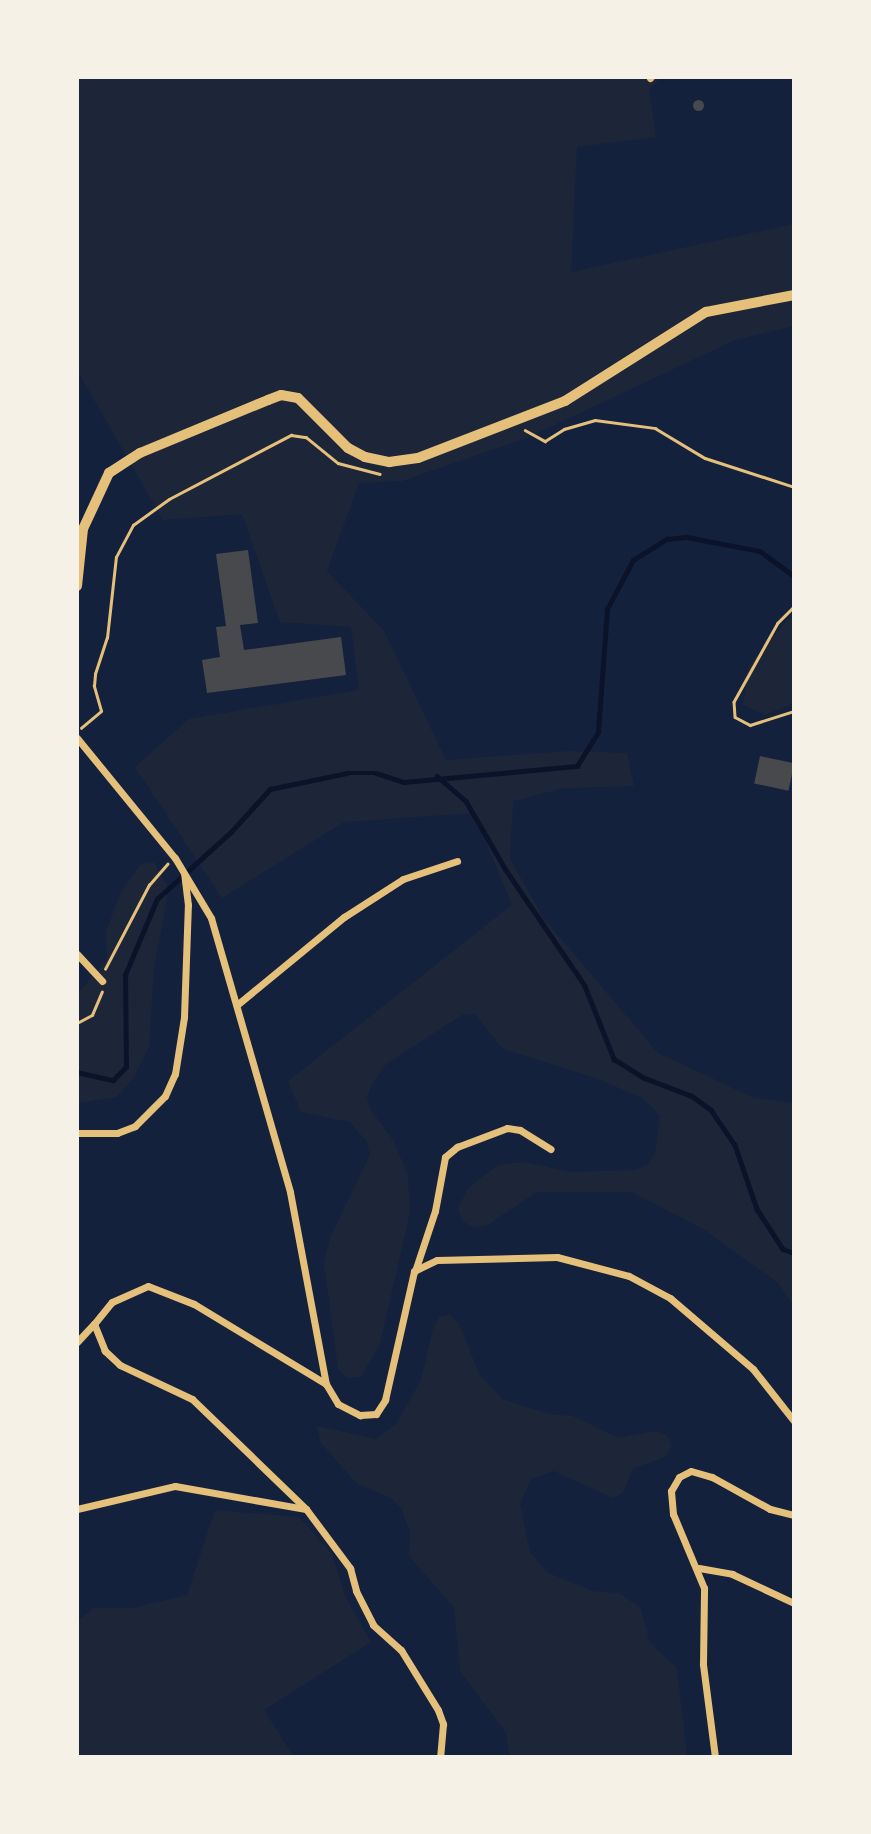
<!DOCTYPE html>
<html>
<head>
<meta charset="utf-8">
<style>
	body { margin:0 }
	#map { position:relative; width:871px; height:1834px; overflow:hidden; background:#14213d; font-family:"DejaVu Sans",sans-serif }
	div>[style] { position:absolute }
	.green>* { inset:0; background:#1d2539 }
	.stream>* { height:4.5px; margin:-2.25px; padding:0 2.25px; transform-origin:2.25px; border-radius:2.25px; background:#0b132b }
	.building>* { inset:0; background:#48494c; transform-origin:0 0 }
	.round { border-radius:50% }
	.path>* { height:2.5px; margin:-1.25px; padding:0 1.25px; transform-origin:1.25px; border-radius:1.25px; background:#e5c07b }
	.minor>* { height:7px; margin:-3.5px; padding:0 3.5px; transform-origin:3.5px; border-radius:3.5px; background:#e5c07b }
	.tertiary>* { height:10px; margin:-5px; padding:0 5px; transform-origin:5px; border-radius:5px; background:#e5c07b }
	span { translate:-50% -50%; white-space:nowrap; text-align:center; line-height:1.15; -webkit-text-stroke:6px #f6f1e7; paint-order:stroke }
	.frame { position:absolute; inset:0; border:79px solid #f6f1e7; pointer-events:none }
</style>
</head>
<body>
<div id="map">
	<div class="green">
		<i style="clip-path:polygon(77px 77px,661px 77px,649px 91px,656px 137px,577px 147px,571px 272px,794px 224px,794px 326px,735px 340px,527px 438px,402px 481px,359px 483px,327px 571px,384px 631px,446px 760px,568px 751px,627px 753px,634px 786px,564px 788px,513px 801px,510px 859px,544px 919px,658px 1053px,754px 1098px,794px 1103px,794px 1307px,778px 1283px,705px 1230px,632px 1192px,537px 1192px,486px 1226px,473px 1227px,462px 1221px,458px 1208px,469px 1187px,498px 1165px,523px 1162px,571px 1172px,636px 1170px,647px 1165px,655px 1153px,660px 1116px,643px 1098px,593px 1077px,503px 1049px,475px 1014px,462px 1015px,386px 1064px,371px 1086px,367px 1098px,371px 1110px,393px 1140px,408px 1175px,410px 1212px,380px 1344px,361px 1377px,347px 1378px,338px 1369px,324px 1263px,330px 1238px,370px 1154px,366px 1141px,350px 1122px,301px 1112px,288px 1081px,512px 905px,474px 813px,344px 822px,222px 898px,135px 767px,189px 719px,359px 690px,351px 627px,280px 622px,242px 514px,163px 520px,77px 370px)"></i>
		<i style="clip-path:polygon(794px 613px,794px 703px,765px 715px,743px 705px,749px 665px)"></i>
		<i style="clip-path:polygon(154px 862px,167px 886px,167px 898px,154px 969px,149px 1047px,133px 1079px,116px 1097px,77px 1103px,77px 995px,107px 959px,106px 932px,120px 893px,142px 863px)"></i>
		<i style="clip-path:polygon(450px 1315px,459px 1323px,479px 1374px,502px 1399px,549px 1414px,573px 1416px,618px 1438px,656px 1431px,667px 1435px,671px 1446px,665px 1457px,632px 1469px,624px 1492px,613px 1498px,554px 1471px,531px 1479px,520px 1504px,530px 1552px,546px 1572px,593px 1591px,619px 1593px,640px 1607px,650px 1643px,677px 1668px,687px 1757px,510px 1757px,506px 1733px,460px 1671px,454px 1607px,409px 1556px,410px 1532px,401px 1508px,391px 1498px,356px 1483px,321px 1443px,317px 1426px,376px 1439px,396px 1424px,421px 1380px,433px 1329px,439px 1317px)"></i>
		<i style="clip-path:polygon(215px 1510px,299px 1517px,332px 1554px,345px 1596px,371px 1642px,264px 1710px,294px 1757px,77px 1757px,77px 1622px,93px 1608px,132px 1608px,187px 1595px)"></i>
	</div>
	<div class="stream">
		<i style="left:437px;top:776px;width:38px;rotate:41deg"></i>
		<i style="left:466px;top:801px;width:80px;rotate:59.9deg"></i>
		<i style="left:506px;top:870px;width:140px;rotate:55.7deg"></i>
		<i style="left:585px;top:986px;width:79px;rotate:68.3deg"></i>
		<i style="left:614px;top:1059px;width:36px;rotate:32deg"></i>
		<i style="left:645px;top:1078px;width:50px;rotate:21deg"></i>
		<i style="left:692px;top:1096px;width:24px;rotate:36deg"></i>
		<i style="left:711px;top:1110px;width:42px;rotate:55.6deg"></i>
		<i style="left:735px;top:1145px;width:68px;rotate:71deg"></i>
		<i style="left:757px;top:1209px;width:48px;rotate:57deg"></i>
		<i style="left:783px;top:1249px;width:12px;rotate:20deg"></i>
		<i style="left:77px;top:1072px;width:37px;rotate:13deg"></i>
		<i style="left:113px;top:1080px;width:18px;rotate:-45deg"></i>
		<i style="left:126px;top:1067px;width:92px;rotate:-90.6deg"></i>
		<i style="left:125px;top:975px;width:82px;rotate:-67.2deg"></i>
		<i style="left:157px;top:899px;width:100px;rotate:-42.2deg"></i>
		<i style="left:231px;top:832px;width:58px;rotate:-47.8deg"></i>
		<i style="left:270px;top:789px;width:79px;rotate:-11.7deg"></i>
		<i style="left:347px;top:773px;width:29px"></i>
		<i style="left:376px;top:773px;width:29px;rotate:18deg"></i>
		<i style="left:404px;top:782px;width:174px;rotate:-5.3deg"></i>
		<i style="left:577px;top:766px;width:40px;rotate:-58deg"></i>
		<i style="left:598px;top:732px;width:123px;rotate:-85.8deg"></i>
		<i style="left:607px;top:609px;width:55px;rotate:-62deg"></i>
		<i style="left:633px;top:560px;width:40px;rotate:-32deg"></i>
		<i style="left:667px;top:539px;width:20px;rotate:-6deg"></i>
		<i style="left:687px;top:537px;width:74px;rotate:10.9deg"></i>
		<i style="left:760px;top:551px;width:42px;rotate:36.3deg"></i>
	</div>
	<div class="building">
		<i class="round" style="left:692.5px;top:99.5px;width:11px;height:11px"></i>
		<i style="clip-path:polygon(248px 550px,258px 623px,240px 625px,244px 650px,341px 637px,346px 675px,207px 693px,202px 660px,220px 657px,216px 627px,226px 626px,216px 554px)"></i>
		<i style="left:760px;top:756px;width:35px;height:28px;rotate:12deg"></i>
	</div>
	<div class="path">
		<i style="left:525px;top:430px;width:23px;rotate:29deg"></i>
		<i style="left:545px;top:441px;width:22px;rotate:-32deg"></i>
		<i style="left:564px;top:429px;width:32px;rotate:-16deg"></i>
		<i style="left:595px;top:420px;width:61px;rotate:7.6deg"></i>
		<i style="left:655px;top:428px;width:58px;rotate:31deg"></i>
		<i style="left:705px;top:458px;width:94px;rotate:18deg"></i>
		<i style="left:794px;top:607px;width:23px;rotate:135deg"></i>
		<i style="left:778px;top:623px;width:90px;rotate:119.1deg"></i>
		<i style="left:734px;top:702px;width:15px;rotate:86deg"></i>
		<i style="left:735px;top:717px;width:17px;rotate:28deg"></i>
		<i style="left:750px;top:725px;width:46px;rotate:-17.7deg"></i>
		<i style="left:81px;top:728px;width:26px;rotate:-40deg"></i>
		<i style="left:101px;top:711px;width:26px;rotate:-106deg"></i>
		<i style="left:94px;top:686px;width:12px;rotate:-85deg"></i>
		<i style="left:95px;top:674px;width:38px;rotate:-72deg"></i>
		<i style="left:107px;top:638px;width:81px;rotate:-83.7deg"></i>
		<i style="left:116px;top:557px;width:36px;rotate:-62deg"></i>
		<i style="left:133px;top:525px;width:44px;rotate:-35.8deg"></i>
		<i style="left:169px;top:499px;width:138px;rotate:-27.7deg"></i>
		<i style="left:291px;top:435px;width:15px;rotate:8deg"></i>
		<i style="left:306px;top:437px;width:41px;rotate:39.1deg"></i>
		<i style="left:338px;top:463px;width:43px;rotate:14.7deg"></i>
		<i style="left:105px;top:969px;width:95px;rotate:-62.4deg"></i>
		<i style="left:149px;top:885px;width:28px;rotate:-49deg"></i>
		<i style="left:77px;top:1023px;width:17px;rotate:-28deg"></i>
		<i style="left:92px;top:1015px;width:25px;rotate:-67deg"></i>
	</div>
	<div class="minor">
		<i style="left:650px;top:78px;width:1px;rotate:-45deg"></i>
		<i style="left:77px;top:738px;width:155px;rotate:50.8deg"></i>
		<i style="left:175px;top:858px;width:70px;rotate:59deg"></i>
		<i style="left:211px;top:918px;width:285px;rotate:73.9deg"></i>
		<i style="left:290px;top:1192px;width:195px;rotate:79.4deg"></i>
		<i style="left:326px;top:1384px;width:23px;rotate:59deg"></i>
		<i style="left:338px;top:1404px;width:25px;rotate:27deg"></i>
		<i style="left:360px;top:1415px;width:16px;rotate:-4deg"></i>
		<i style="left:376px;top:1414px;width:17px;rotate:-57deg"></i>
		<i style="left:385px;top:1400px;width:132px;rotate:-77.3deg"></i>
		<i style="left:414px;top:1271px;width:25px;rotate:-26deg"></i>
		<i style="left:437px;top:1260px;width:120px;rotate:-1.4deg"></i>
		<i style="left:557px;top:1257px;width:74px;rotate:14.8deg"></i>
		<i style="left:629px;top:1276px;width:47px;rotate:28.2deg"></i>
		<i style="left:670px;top:1298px;width:109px;rotate:40.5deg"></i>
		<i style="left:753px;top:1369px;width:66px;rotate:51.7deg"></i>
		<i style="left:77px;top:954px;width:37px;rotate:47deg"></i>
		<i style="left:238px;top:1004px;width:137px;rotate:-39.4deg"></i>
		<i style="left:344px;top:917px;width:70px;rotate:-32.8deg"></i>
		<i style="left:403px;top:879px;width:57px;rotate:-18.4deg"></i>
		<i style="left:77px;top:1133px;width:40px"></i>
		<i style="left:117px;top:1133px;width:19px;rotate:-21deg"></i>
		<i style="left:135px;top:1126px;width:42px;rotate:-45deg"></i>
		<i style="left:165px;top:1096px;width:24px;rotate:-66deg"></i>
		<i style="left:175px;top:1074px;width:58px;rotate:-81deg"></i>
		<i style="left:184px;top:1017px;width:112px;rotate:-88deg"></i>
		<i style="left:188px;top:905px;width:31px;rotate:-97deg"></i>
		<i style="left:415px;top:1271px;width:63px;rotate:-71.6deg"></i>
		<i style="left:435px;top:1211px;width:55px;rotate:-79.5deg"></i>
		<i style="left:445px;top:1157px;width:16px;rotate:-40deg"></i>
		<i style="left:457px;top:1147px;width:53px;rotate:-20.8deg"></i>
		<i style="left:507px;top:1128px;width:13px;rotate:9deg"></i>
		<i style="left:520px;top:1130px;width:36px;rotate:32deg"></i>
		<i style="left:77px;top:1342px;width:25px;rotate:-47deg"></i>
		<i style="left:77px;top:1509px;width:101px;rotate:-13.2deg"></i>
		<i style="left:175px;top:1486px;width:133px;rotate:10deg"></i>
		<i style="left:306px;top:1509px;width:74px;rotate:53.3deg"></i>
		<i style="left:350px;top:1568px;width:24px;rotate:75deg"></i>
		<i style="left:356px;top:1591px;width:38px;rotate:63deg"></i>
		<i style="left:373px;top:1625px;width:38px;rotate:42deg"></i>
		<i style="left:401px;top:1650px;width:70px;rotate:58.3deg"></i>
		<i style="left:438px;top:1710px;width:15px;rotate:70deg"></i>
		<i style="left:443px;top:1724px;width:33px;rotate:95deg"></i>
		<i style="left:306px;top:1509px;width:158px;rotate:-136deg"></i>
		<i style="left:192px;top:1399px;width:80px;rotate:-154.7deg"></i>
		<i style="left:120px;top:1365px;width:21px;rotate:-137deg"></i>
		<i style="left:105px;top:1351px;width:29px;rotate:-112deg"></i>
		<i style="left:94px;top:1324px;width:28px;rotate:-51deg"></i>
		<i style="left:112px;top:1302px;width:39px;rotate:-24deg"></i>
		<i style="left:148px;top:1286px;width:49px;rotate:21.4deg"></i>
		<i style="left:194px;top:1304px;width:154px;rotate:31.2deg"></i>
		<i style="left:699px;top:1568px;width:34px;rotate:10deg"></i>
		<i style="left:732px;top:1574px;width:68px;rotate:25.1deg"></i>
		<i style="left:715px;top:1757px;width:94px;rotate:-97.4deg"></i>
		<i style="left:703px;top:1664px;width:76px;rotate:-89.2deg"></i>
		<i style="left:704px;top:1588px;width:80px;rotate:-112.7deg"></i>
		<i style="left:673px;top:1514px;width:23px;rotate:-95deg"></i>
		<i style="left:671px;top:1491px;width:16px;rotate:-60deg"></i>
		<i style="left:679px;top:1477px;width:13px;rotate:-27deg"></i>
		<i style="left:691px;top:1471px;width:22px;rotate:16deg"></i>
		<i style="left:712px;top:1477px;width:66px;rotate:28.9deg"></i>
		<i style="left:770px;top:1509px;width:25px;rotate:14deg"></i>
	</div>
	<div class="tertiary">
		<i style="left:77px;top:586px;width:57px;rotate:-84deg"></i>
		<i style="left:83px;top:529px;width:62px;rotate:-65.1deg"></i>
		<i style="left:109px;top:473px;width:37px;rotate:-33deg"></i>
		<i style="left:140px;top:453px;width:139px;rotate:-22.5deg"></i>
		<i style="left:268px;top:400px;width:14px;rotate:-21deg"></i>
		<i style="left:281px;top:395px;width:17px;rotate:10deg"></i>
		<i style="left:298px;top:398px;width:71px;rotate:45deg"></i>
		<i style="left:348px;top:448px;width:19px;rotate:28deg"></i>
		<i style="left:365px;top:457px;width:25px;rotate:12deg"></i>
		<i style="left:389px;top:462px;width:29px;rotate:-8deg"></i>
		<i style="left:418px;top:458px;width:158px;rotate:-21.2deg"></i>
		<i style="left:565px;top:401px;width:167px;rotate:-32.3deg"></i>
		<i style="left:706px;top:312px;width:90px;rotate:-10.9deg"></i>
	</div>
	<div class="frame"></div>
</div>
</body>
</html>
